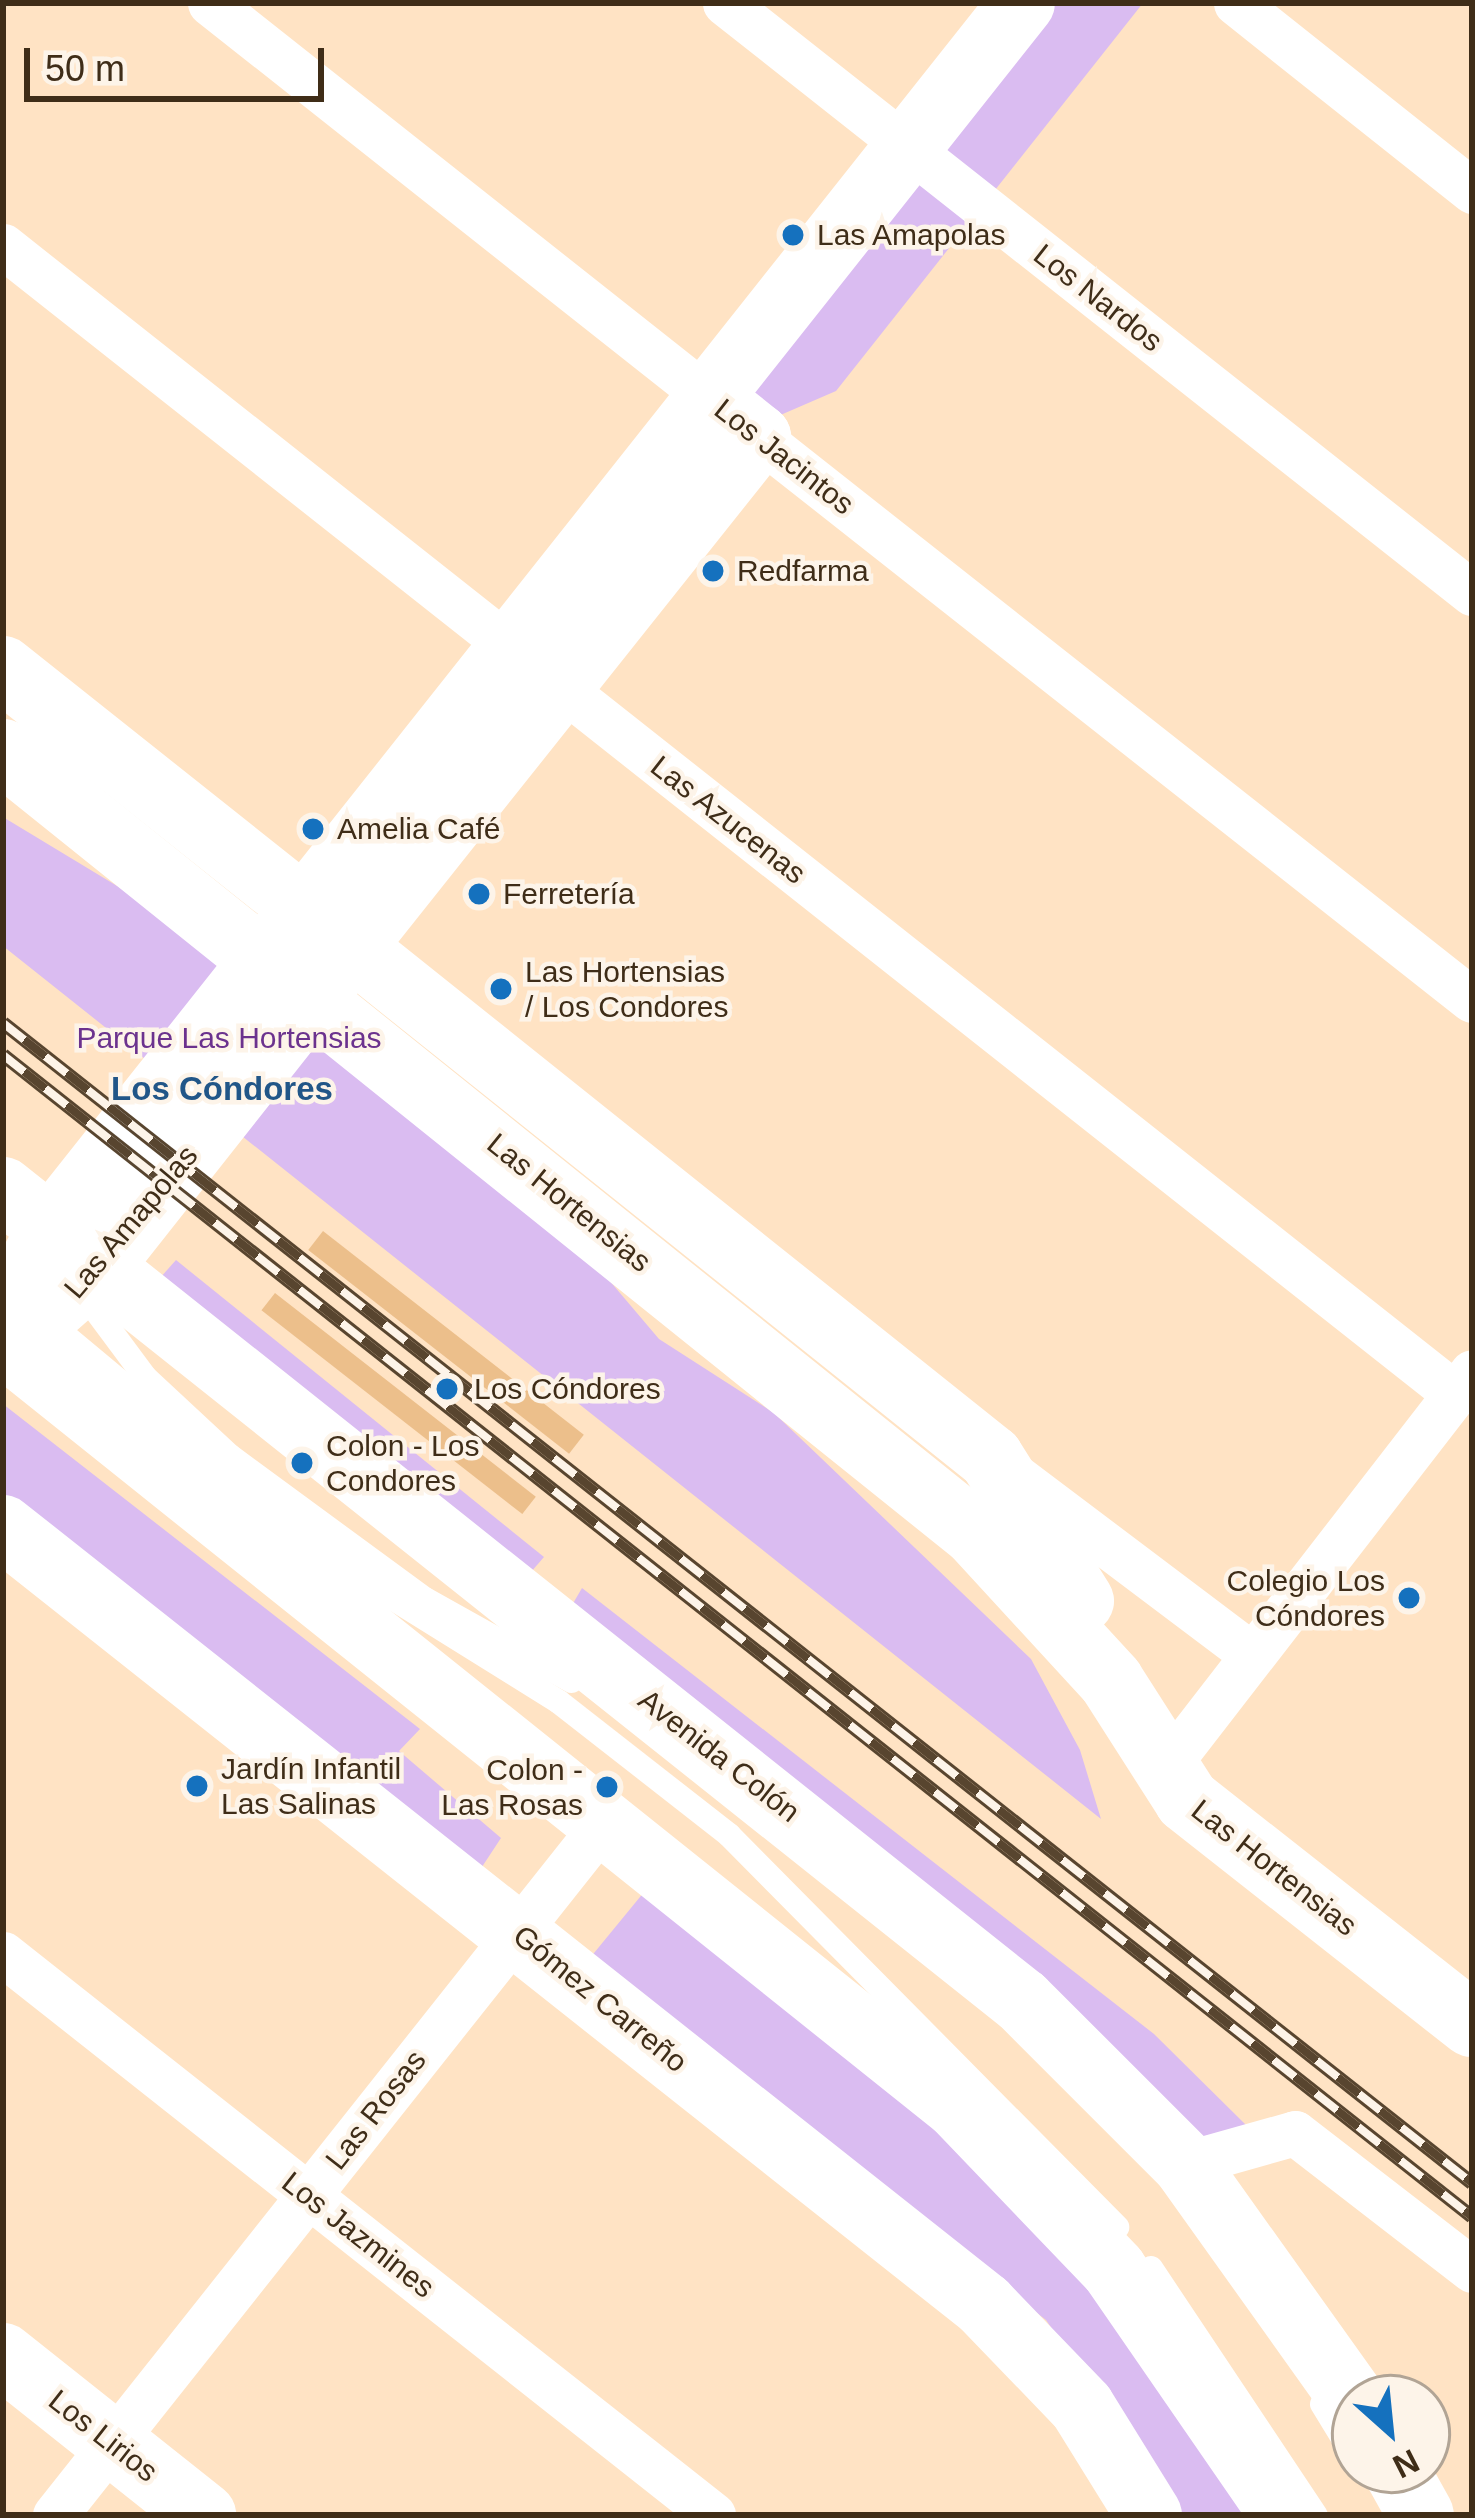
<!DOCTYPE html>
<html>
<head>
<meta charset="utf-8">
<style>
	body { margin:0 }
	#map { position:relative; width:1475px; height:2518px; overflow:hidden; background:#ffe3c4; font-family:Helvetica,sans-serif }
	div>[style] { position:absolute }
	.green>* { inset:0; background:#dabcf1 }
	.building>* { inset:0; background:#ecbf8b; transform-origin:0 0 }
	.lane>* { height:24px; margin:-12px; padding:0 12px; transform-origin:12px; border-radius:12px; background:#fff }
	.street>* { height:45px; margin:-22.5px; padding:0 22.5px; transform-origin:22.5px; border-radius:22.5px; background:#fff }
	.secondary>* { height:66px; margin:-33px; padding:0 33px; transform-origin:33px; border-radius:33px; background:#fff }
	.primary>* { height:66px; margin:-33px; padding:0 33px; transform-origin:33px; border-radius:33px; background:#fff }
	.rail>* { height:14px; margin-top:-7px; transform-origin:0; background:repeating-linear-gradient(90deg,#fdf4e9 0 27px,#58452f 0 54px); box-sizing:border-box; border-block:3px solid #58452f }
	.dots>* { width:33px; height:33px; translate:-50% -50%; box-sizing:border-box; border:6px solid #fdf4e9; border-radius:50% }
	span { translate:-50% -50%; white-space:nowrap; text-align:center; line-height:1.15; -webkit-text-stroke:9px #fdf4e9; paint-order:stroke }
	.poi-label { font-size:30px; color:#3f2d18 }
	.left { translate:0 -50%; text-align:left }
	.right { translate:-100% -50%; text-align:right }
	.street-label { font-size:30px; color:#3f2d18 }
	.park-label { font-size:30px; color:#6b328e }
	.neighbourhood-label { font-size:33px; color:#215688; font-weight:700 }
	.frame { position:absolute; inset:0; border:6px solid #3f2d18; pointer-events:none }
	.north { position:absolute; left:1331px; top:2374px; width:120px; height:120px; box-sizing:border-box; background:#fdf4e9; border:3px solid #b1a495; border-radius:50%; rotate:153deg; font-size:33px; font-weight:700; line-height:48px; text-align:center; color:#3f2d18 }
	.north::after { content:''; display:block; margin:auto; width:42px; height:54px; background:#1571be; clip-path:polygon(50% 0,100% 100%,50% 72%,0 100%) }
	.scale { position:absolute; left:24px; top:48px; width:300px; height:54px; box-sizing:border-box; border:6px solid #3f2d18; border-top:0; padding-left:15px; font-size:36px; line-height:42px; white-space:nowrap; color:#3f2d18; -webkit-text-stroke:9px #fdf4e9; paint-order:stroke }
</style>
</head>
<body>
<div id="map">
	<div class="green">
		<i style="clip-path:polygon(1051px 3px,1143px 3px,836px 391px,727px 438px,712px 427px)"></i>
		<i style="clip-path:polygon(3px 817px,256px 970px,603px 1273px,659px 1339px,774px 1413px,1031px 1659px,1080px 1750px,1101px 1819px,3px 946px)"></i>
		<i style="clip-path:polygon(176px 1260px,544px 1557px,531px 1572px,160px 1278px)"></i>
		<i style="clip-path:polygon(3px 1404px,420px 1729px,399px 1751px,501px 1838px,476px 1876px,3px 1503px)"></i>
		<i style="clip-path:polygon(582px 1588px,1154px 2034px,1246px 2125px,1190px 2141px,568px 1612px)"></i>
		<i style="clip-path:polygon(649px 1886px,1002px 2178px,1159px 2356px,1251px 2515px,1178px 2515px,1046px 2320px,585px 1964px)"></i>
	</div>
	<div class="building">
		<i style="left:323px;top:1231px;width:331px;height:24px;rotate:38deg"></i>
		<i style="left:275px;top:1293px;width:331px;height:22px;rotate:38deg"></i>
	</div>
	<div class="lane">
		<i style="left:79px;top:1288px;width:111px;rotate:53.4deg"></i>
		<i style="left:145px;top:1377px;width:116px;rotate:42.9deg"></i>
		<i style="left:230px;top:1456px;width:242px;rotate:36.3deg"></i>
		<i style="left:425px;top:1599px;width:168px;rotate:29.2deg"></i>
		<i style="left:45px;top:1319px;width:389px;rotate:39.8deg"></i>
		<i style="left:344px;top:1568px;width:253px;rotate:31.9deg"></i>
		<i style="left:559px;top:1702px;width:216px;rotate:38deg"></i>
		<i style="left:729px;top:1835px;width:552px;rotate:45.29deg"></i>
		<i style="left:1151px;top:2268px;width:297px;rotate:56.3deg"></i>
		<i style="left:1322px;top:2404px;width:63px;rotate:58.6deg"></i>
	</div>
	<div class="street">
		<i style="left:210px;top:3px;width:636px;rotate:38.36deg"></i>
		<i style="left:725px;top:3px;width:952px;rotate:38.3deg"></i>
		<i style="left:1236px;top:3px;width:302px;rotate:38.5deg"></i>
		<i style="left:3px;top:246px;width:1851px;rotate:38.33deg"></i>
		<i style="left:758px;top:437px;width:909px;rotate:38.26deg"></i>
		<i style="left:1015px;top:1476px;width:291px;rotate:37deg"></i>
		<i style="left:1164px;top:1770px;width:503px;rotate:-52.26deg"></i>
		<i style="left:3px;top:1954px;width:905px;rotate:38.31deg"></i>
		<i style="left:1185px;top:2164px;width:114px;rotate:-15.7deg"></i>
		<i style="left:1295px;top:2133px;width:224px;rotate:37.7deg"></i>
		<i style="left:55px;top:2515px;width:888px;rotate:-51.58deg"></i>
	</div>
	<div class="secondary">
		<i style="left:709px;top:398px;width:63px;rotate:38.5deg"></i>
		<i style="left:758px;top:437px;width:652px;rotate:128.52deg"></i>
		<i style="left:352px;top:947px;width:818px;rotate:38.65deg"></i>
		<i style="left:991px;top:1458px;width:169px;rotate:57.8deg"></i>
		<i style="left:3px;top:752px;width:1247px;rotate:38.78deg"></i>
		<i style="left:975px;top:1533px;width:201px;rotate:47.4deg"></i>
		<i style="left:1111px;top:1681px;width:141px;rotate:57.4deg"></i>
		<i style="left:1187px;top:1800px;width:362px;rotate:38.2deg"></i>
		<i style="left:8px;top:1347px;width:55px;rotate:-81.6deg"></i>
		<i style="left:16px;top:1293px;width:74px;rotate:-61.7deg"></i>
		<i style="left:51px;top:1228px;width:1563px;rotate:-51.6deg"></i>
		<i style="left:3px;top:1528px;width:1251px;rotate:38.38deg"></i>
		<i style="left:984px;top:2305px;width:141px;rotate:46.1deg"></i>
		<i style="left:1082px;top:2407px;width:127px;rotate:58.2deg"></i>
		<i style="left:3px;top:2356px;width:256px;rotate:38.5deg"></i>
	</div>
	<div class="primary">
		<i style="left:3px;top:669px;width:446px;rotate:38.5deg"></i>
		<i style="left:352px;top:947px;width:407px;rotate:128.3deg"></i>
		<i style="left:100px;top:1266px;width:123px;rotate:138.6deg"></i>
		<i style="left:3px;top:1190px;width:1302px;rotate:38.52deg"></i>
		<i style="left:1022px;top:2001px;width:231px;rotate:45deg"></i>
		<i style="left:1185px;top:2164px;width:292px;rotate:54.5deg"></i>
		<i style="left:3px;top:1343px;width:1222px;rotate:38.65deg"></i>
		<i style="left:957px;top:2106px;width:227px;rotate:46.2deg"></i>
		<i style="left:1114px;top:2270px;width:298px;rotate:55.4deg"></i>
		<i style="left:1396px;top:2470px;width:51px;rotate:60.9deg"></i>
	</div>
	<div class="rail">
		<i style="left:3px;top:1023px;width:1872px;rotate:38.3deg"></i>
		<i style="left:3px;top:1055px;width:1873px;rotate:38.34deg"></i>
	</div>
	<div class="dots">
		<i style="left:793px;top:235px;background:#1571be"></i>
		<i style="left:713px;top:571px;background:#1571be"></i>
		<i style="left:313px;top:829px;background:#1571be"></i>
		<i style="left:479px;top:894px;background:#1571be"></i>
		<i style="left:501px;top:989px;background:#1571be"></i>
		<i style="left:447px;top:1389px;background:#1571be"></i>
		<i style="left:302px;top:1463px;background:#1571be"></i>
		<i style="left:1409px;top:1598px;background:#1571be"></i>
		<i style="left:197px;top:1786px;background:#1571be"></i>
		<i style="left:607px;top:1787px;background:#1571be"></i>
	</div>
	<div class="poi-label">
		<span class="left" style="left:817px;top:235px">Las Amapolas</span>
		<span class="left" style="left:737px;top:571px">Redfarma</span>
		<span class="left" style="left:337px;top:829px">Amelia Café</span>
		<span class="left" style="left:503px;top:894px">Ferretería</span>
		<span class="left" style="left:525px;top:989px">Las Hortensias<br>/ Los Condores</span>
		<span class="left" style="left:474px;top:1389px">Los Cóndores</span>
		<span class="left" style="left:326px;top:1463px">Colon - Los<br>Condores</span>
		<span class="right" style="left:1385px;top:1598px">Colegio Los<br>Cóndores</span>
		<span class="left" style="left:221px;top:1786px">Jardín Infantil<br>Las Salinas</span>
		<span class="right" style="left:583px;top:1787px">Colon -<br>Las Rosas</span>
	</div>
	<div class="street-label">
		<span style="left:1098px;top:298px;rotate:38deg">Los Nardos</span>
		<span style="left:784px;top:457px;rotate:38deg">Los Jacintos</span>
		<span style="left:728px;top:820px;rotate:38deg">Las Azucenas</span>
		<span style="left:569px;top:1203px;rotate:39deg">Las Hortensias</span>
		<span style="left:131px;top:1222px;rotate:-50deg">Las Amapolas</span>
		<span style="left:719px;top:1756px;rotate:38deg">Avenida Colón</span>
		<span style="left:1274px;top:1868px;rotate:38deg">Las Hortensias</span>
		<span style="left:600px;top:1999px;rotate:39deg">Gómez Carreño</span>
		<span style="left:376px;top:2110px;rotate:-52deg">Las Rosas</span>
		<span style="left:358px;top:2235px;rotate:38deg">Los Jazmines</span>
		<span style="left:103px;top:2436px;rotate:38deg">Los Lirios</span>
	</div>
	<div class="park-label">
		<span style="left:229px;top:1038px">Parque Las Hortensias</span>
	</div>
	<div class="neighbourhood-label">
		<span style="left:222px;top:1089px">Los Cóndores</span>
	</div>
	<div class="frame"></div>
	<div class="north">N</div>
	<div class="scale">50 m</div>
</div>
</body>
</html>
